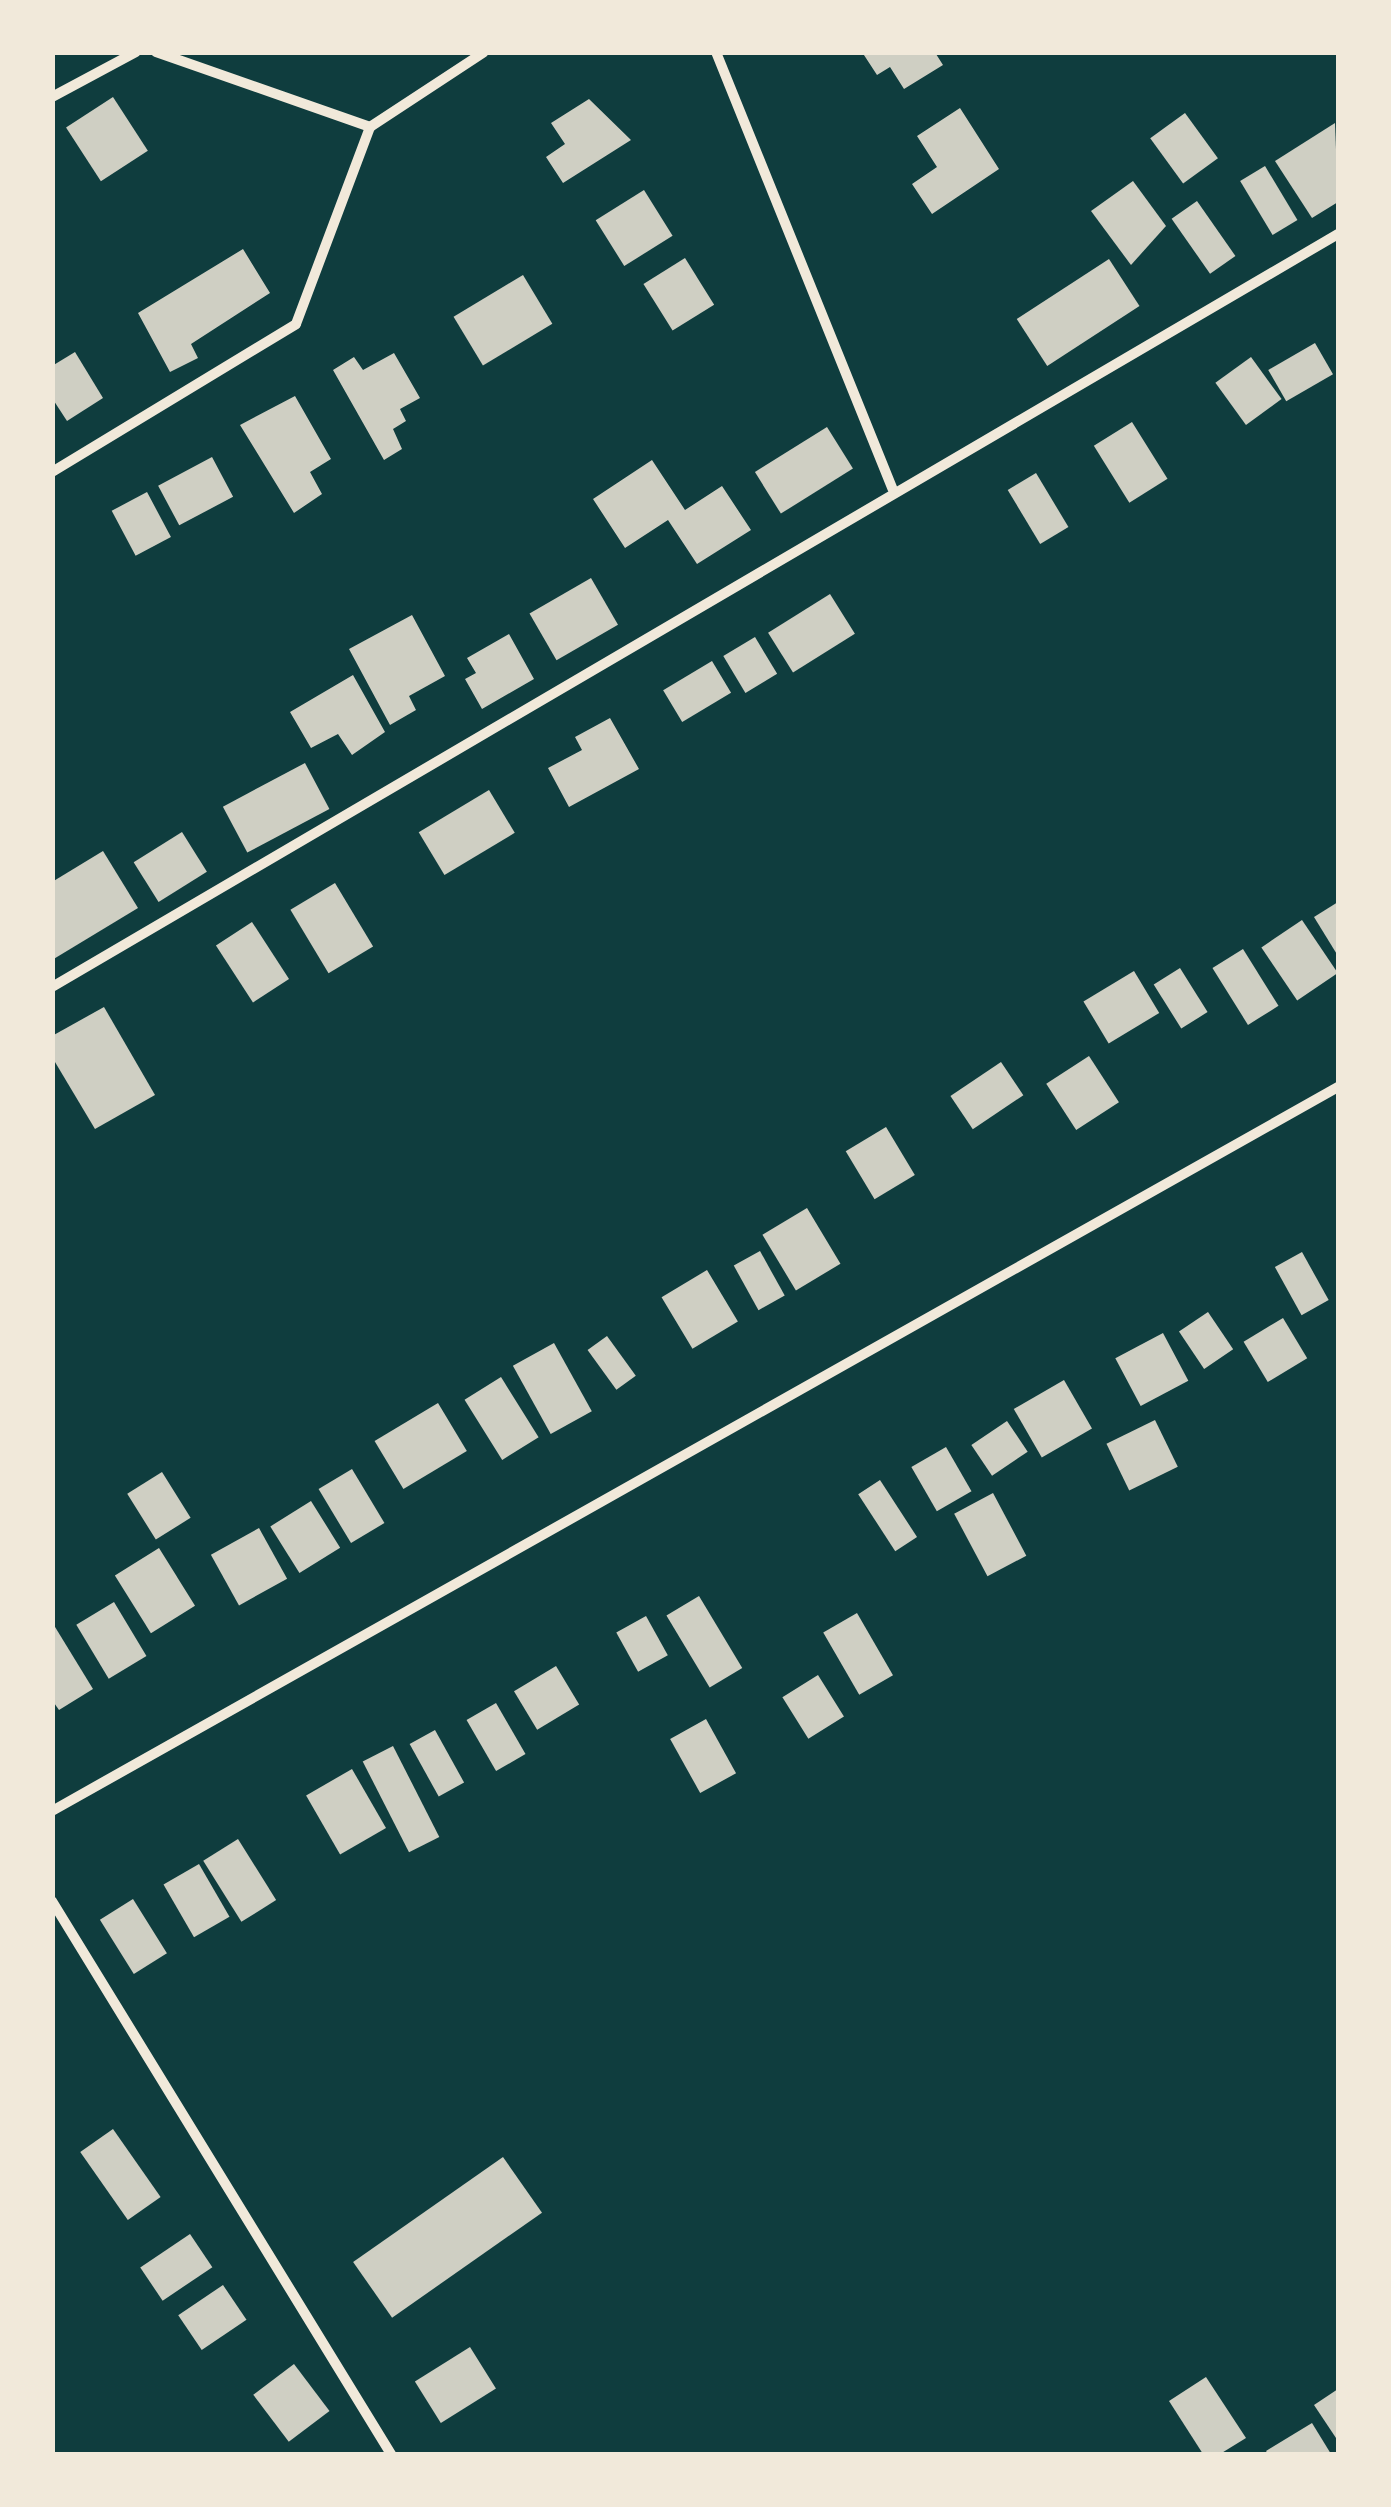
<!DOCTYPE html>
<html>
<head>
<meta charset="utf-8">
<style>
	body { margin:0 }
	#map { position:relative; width:1391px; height:2507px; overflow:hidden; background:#0f3d3e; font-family:Roboto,sans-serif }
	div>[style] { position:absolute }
	.building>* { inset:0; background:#cfcfc3; transform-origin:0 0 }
	.minor>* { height:10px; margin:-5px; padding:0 5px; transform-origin:5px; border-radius:5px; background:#f1e9da }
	span { translate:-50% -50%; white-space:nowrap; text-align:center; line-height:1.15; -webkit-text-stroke:8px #f1e9da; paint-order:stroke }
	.frame { position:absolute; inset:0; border:55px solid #f1e9da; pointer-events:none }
</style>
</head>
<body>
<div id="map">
	<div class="building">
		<i style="clip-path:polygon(862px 52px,936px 54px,943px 65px,904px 89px,890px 67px,877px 75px)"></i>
		<i style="left:113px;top:97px;width:64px;height:56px;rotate:57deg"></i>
		<i style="clip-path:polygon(589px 99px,631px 140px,563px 183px,546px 157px,565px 144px,551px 123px)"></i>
		<i style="clip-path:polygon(960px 108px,999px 169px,932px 214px,912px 184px,937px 167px,917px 136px)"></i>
		<i style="left:1185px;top:113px;width:56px;height:43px;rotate:54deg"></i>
		<i style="clip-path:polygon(1335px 123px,1338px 202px,1312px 218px,1275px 161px)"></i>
		<i style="left:1265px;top:166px;width:63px;height:29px;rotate:59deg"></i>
		<i style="clip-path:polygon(1133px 181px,1166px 226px,1131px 265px,1091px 211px)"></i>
		<i style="left:644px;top:190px;width:54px;height:57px;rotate:58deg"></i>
		<i style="left:1197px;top:201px;width:67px;height:31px;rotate:55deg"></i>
		<i style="clip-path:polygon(243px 249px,270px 293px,191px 344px,198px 358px,170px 372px,138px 313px)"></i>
		<i style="left:685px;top:258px;width:55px;height:49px;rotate:58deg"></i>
		<i style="left:1109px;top:259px;width:56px;height:110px;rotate:57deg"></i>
		<i style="left:523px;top:275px;width:57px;height:81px;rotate:59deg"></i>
		<i style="left:1315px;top:343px;width:36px;height:54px;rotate:60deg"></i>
		<i style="clip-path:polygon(75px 352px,103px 398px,67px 421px,52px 398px,52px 366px)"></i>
		<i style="clip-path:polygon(394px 353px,420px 398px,400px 409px,406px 421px,393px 429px,402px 449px,384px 460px,333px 370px,354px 357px,363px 370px)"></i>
		<i style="left:1251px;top:357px;width:52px;height:44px;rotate:54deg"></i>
		<i style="clip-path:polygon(295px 396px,331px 459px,310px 472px,322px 494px,294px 513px,240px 425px)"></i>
		<i style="left:1132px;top:422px;width:67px;height:45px;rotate:58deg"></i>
		<i style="left:827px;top:427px;width:49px;height:85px;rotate:58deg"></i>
		<i style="left:212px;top:457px;width:45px;height:61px;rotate:62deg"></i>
		<i style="clip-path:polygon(652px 460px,685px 510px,722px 486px,751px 530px,697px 564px,668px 520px,625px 548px,593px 499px)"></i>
		<i style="left:1036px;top:473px;width:63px;height:33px;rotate:59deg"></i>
		<i style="left:147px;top:492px;width:51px;height:40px;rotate:62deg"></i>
		<i style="left:591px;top:578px;width:54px;height:71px;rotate:60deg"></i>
		<i style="left:830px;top:594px;width:47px;height:73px;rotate:58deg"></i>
		<i style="clip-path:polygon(412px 615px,445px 676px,409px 696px,416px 710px,390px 725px,349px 649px)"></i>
		<i style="clip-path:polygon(509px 634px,534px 679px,482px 709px,465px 679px,476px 673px,467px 658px)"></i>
		<i style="left:755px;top:637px;width:43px;height:37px;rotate:59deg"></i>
		<i style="left:712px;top:661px;width:37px;height:57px;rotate:59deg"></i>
		<i style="clip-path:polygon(353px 675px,385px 732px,352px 755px,338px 734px,311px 748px,290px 712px)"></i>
		<i style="clip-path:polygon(610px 718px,639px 769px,569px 807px,548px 768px,582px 750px,575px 737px)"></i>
		<i style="left:305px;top:763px;width:52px;height:93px;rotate:62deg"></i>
		<i style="left:489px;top:790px;width:50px;height:82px;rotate:59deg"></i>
		<i style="left:182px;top:832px;width:47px;height:57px;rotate:58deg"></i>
		<i style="clip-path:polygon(103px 851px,138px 908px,52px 960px,52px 882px)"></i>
		<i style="left:335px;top:883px;width:74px;height:52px;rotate:59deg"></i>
		<i style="clip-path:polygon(1338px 902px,1338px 956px,1314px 917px)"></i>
		<i style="left:1302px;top:920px;width:64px;height:49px;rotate:56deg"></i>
		<i style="left:252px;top:922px;width:68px;height:43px;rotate:57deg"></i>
		<i style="left:1243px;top:949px;width:67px;height:36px;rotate:58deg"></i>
		<i style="left:1180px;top:968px;width:52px;height:31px;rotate:58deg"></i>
		<i style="left:1134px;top:971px;width:49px;height:59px;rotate:59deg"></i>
		<i style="clip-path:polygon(104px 1007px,155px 1095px,95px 1129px,52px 1057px,52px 1036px)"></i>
		<i style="left:1089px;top:1056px;width:55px;height:51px;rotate:57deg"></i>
		<i style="left:1001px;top:1062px;width:40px;height:61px;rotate:56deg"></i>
		<i style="left:886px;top:1127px;width:56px;height:47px;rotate:59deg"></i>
		<i style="left:807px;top:1208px;width:65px;height:52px;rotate:59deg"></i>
		<i style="left:760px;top:1251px;width:51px;height:30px;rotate:61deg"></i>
		<i style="left:1302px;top:1252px;width:55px;height:31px;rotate:61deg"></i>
		<i style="left:707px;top:1270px;width:60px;height:53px;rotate:59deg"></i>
		<i style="left:1208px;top:1312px;width:45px;height:35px;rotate:56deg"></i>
		<i style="left:1283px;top:1318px;width:47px;height:46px;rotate:59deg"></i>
		<i style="left:1163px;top:1333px;width:54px;height:54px;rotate:62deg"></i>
		<i style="left:607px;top:1336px;width:49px;height:24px;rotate:54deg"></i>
		<i style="left:554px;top:1343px;width:78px;height:47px;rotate:61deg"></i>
		<i style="left:501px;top:1377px;width:71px;height:43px;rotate:58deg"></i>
		<i style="left:1064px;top:1380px;width:56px;height:58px;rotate:60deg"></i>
		<i style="left:438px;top:1403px;width:56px;height:74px;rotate:59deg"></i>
		<i style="left:1155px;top:1420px;width:52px;height:54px;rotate:64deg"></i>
		<i style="left:1007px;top:1421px;width:37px;height:43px;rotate:56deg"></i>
		<i style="left:946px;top:1447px;width:51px;height:40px;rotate:60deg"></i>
		<i style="left:352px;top:1469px;width:63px;height:39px;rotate:59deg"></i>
		<i style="left:162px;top:1472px;width:54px;height:41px;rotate:58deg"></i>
		<i style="left:880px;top:1480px;width:68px;height:26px;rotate:57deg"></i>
		<i style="left:993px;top:1493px;width:71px;height:44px;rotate:62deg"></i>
		<i style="left:311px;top:1501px;width:55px;height:48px;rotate:58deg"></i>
		<i style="left:259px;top:1528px;width:58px;height:55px;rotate:61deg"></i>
		<i style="left:159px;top:1548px;width:68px;height:52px;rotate:58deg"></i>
		<i style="left:699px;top:1596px;width:84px;height:38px;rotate:59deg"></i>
		<i style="left:114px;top:1602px;width:63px;height:44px;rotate:59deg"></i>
		<i style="left:857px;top:1613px;width:72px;height:39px;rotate:60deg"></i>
		<i style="left:646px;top:1616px;width:45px;height:34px;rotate:61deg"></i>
		<i style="clip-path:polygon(52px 1622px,93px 1689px,59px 1710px,52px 1700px)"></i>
		<i style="left:556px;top:1666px;width:45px;height:49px;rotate:59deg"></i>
		<i style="left:818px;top:1675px;width:49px;height:42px;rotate:58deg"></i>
		<i style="left:496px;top:1703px;width:59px;height:34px;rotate:60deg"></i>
		<i style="left:706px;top:1719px;width:62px;height:41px;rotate:61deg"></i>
		<i style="left:435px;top:1730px;width:60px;height:29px;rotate:61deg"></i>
		<i style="left:393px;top:1746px;width:102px;height:34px;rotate:63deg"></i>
		<i style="left:352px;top:1769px;width:68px;height:53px;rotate:60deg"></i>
		<i style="left:238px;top:1839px;width:72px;height:41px;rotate:58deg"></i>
		<i style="left:199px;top:1864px;width:61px;height:41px;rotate:60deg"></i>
		<i style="left:133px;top:1899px;width:64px;height:39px;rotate:58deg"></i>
		<i style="left:113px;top:2129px;width:83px;height:40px;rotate:55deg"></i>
		<i style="left:503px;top:2157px;width:68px;height:183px;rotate:55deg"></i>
		<i style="left:190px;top:2234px;width:40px;height:60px;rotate:56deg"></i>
		<i style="left:223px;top:2285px;width:42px;height:54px;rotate:56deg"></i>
		<i style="left:470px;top:2347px;width:49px;height:65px;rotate:58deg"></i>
		<i style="left:294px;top:2364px;width:59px;height:51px;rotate:53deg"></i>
		<i style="clip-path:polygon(1206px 2377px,1246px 2438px,1220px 2454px,1203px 2454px,1169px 2401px)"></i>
		<i style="clip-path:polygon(1338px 2389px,1338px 2441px,1314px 2405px)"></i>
		<i style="clip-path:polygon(1312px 2423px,1331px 2454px,1268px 2454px,1266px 2451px)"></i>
	</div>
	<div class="minor">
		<i style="left:156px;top:52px;width:227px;rotate:19.3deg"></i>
		<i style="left:370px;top:127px;width:136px;rotate:-33.3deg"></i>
		<i style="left:716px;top:52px;width:471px;rotate:68deg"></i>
		<i style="left:52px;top:97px;width:95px;rotate:-28.2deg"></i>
		<i style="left:52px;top:472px;width:285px;rotate:-31.2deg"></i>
		<i style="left:296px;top:324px;width:210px;rotate:-69.4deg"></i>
		<i style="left:52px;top:987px;width:1490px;rotate:-30.35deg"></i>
		<i style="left:52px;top:1811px;width:1476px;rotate:-29.38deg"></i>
		<i style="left:52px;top:1901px;width:649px;rotate:58.49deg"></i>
	</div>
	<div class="frame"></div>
</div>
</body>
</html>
